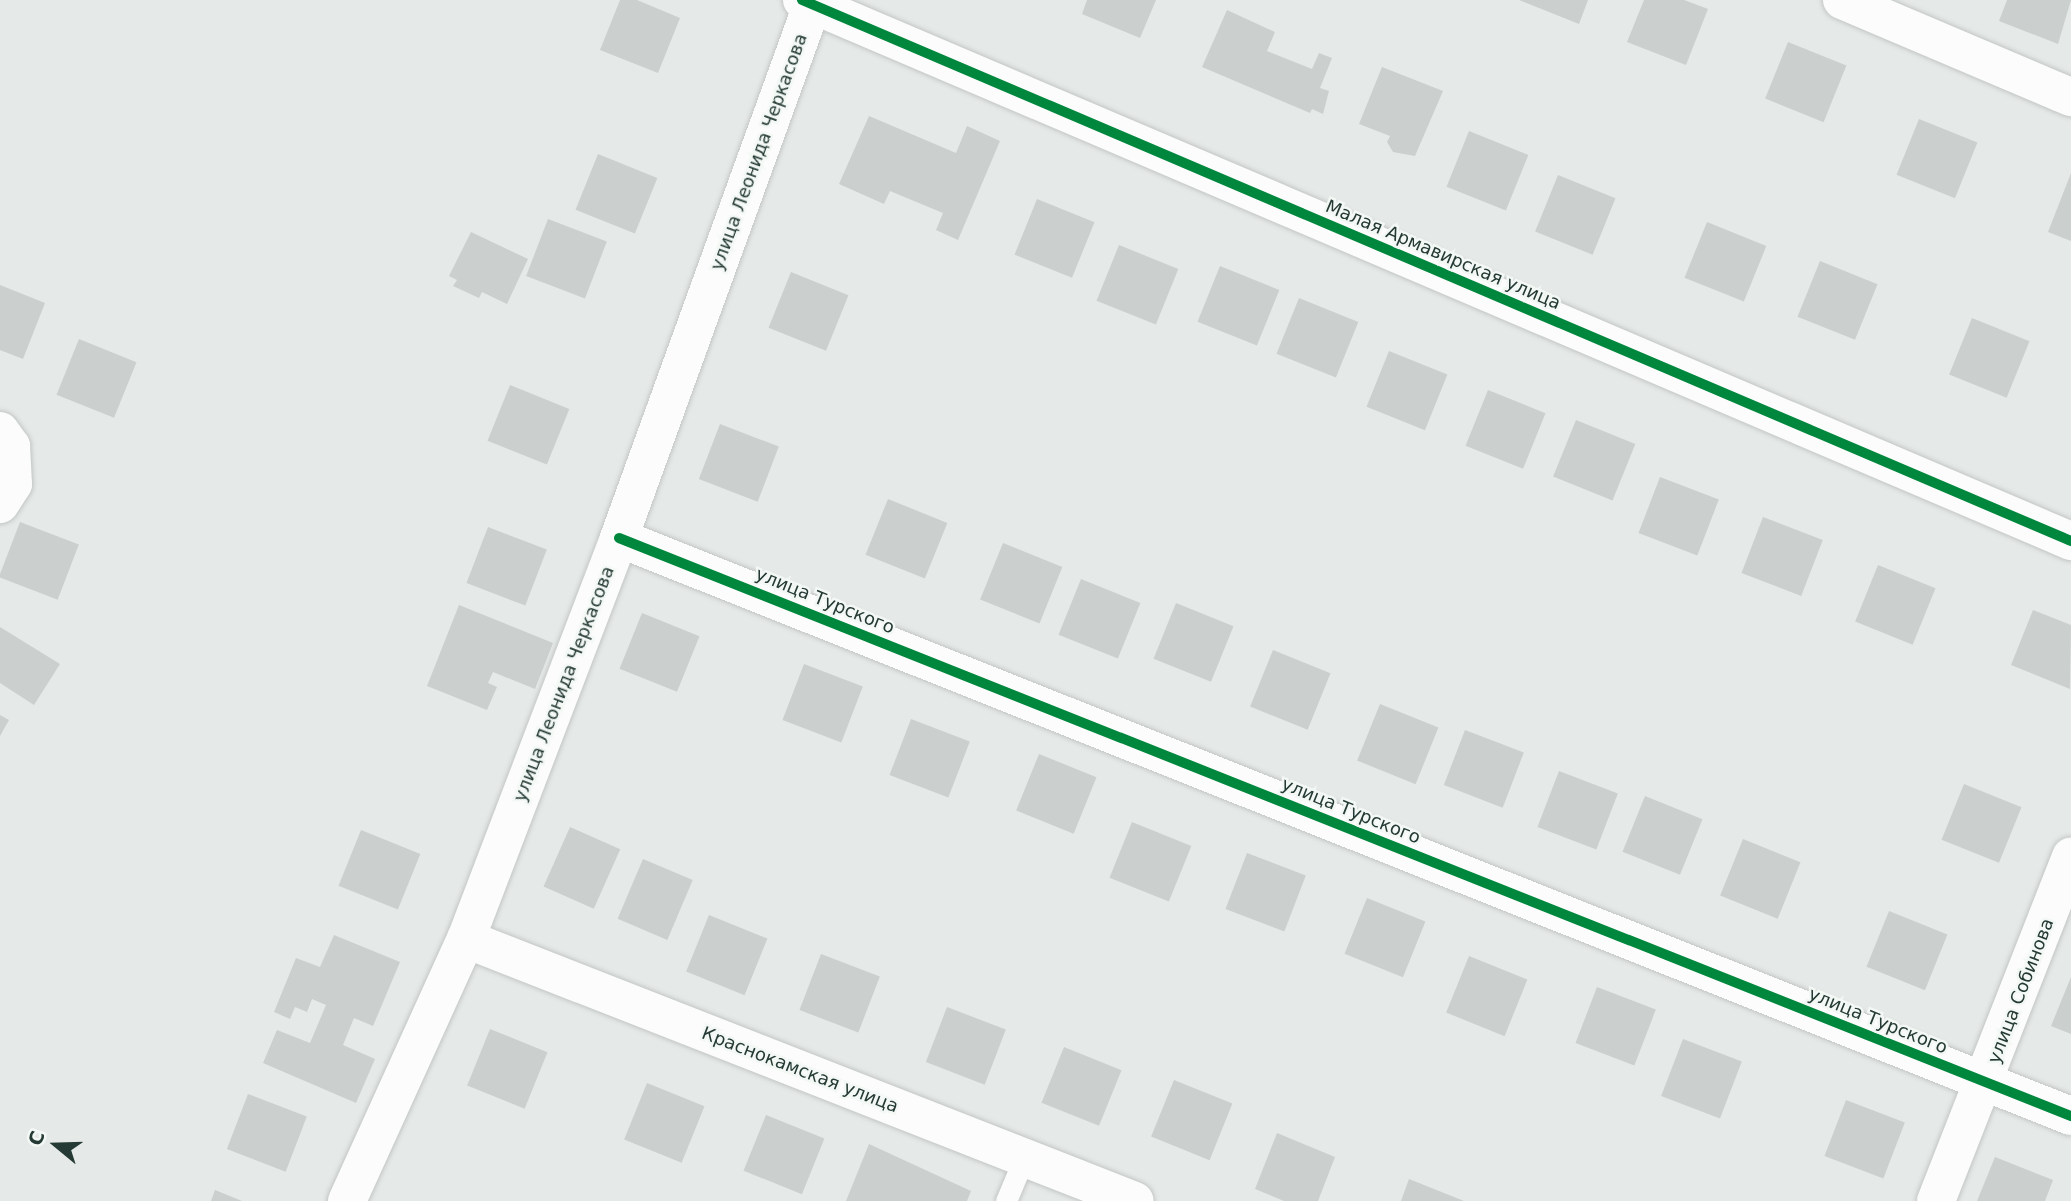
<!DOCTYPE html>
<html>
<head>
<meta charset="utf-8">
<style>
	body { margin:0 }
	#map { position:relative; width:2071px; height:1201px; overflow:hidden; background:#e5e9e7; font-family:"DejaVu Sans",sans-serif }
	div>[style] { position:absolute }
	.building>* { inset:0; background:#cbd0ce; transform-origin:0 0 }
	.roads { filter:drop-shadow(0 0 2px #c2c6c4) drop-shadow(0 0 2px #c2c6c4) }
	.lane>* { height:21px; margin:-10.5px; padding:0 10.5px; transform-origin:10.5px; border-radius:10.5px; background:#fbfcfb }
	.street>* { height:38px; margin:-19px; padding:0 19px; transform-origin:19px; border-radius:19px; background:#fbfcfb }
	.cycleway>* { height:10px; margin:-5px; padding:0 5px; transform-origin:5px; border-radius:5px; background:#00873e }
	span { translate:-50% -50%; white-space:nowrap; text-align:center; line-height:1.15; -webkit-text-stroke:5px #f3f8f5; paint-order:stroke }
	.street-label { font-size:18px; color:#253a34 }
	.north { position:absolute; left:21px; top:1110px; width:70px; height:70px; -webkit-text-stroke:5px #f3f8f5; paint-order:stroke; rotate:289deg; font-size:19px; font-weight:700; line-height:28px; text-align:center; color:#253a34 }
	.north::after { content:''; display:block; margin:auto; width:24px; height:32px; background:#253a34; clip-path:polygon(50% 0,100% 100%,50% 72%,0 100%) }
</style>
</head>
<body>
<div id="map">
	<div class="building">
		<i style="clip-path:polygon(620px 0,637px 0,680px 18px,658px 73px,600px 50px)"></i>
		<i style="clip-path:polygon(1087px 0,1156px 0,1140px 38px,1082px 14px)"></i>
		<i style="clip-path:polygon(1519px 0,1588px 0,1579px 24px)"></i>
		<i style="clip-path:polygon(1644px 0,1684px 0,1708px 9px,1686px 65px,1627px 42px)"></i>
		<i style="clip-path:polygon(2007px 0,2071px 0,2058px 44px,1999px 21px)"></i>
		<i style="clip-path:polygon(1227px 10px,1275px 32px,1267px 51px,1312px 69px,1319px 53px,1332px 58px,1320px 88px,1329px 91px,1323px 114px,1312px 109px,1310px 113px,1202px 67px)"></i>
		<i style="left:1788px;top:42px;width:63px;height:61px;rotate:22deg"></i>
		<i style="clip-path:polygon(1382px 67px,1443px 91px,1415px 156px,1393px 152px,1387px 142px,1390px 136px,1359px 124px)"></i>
		<i style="clip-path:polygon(869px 116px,956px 153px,967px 126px,1000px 141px,958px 240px,936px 230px,943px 213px,890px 191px,884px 204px,839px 184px)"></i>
		<i style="left:1919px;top:119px;width:63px;height:60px;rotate:22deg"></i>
		<i style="left:1469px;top:131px;width:64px;height:60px;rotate:22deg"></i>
		<i style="left:598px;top:154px;width:64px;height:60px;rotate:22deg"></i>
		<i style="clip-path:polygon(2071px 173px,2071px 241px,2048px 232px)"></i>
		<i style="left:1558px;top:175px;width:62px;height:61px;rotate:22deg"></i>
		<i style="left:1037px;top:199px;width:62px;height:60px;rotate:22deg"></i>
		<i style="left:548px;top:219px;width:63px;height:61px;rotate:21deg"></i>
		<i style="left:1707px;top:222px;width:64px;height:60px;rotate:22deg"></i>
		<i style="clip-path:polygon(471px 232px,528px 259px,507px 304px,482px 292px,479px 298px,453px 286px,457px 280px,449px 276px)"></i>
		<i style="left:1119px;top:245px;width:64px;height:60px;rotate:22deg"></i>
		<i style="left:1820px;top:261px;width:62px;height:60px;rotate:22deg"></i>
		<i style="left:1220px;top:266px;width:64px;height:60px;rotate:22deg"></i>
		<i style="left:791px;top:272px;width:62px;height:60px;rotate:22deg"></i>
		<i style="clip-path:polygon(0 285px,45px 303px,23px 359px,0 350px)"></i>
		<i style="left:1299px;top:298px;width:64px;height:60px;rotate:22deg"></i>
		<i style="left:1972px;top:318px;width:62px;height:61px;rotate:22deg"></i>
		<i style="left:79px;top:339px;width:62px;height:60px;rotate:22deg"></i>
		<i style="left:1389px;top:351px;width:63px;height:60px;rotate:22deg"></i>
		<i style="left:510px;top:385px;width:64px;height:60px;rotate:22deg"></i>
		<i style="left:1488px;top:390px;width:62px;height:60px;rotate:22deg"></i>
		<i style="left:1576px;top:420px;width:64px;height:61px;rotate:22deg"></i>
		<i style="left:720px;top:424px;width:63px;height:59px;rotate:21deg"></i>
		<i style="left:1660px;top:477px;width:63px;height:60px;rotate:21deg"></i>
		<i style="left:888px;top:499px;width:64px;height:60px;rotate:22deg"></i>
		<i style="left:1763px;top:517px;width:64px;height:60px;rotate:21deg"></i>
		<i style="left:20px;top:522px;width:63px;height:59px;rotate:21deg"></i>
		<i style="left:488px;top:527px;width:63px;height:60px;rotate:21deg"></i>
		<i style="left:1003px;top:543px;width:64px;height:61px;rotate:22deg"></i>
		<i style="left:1878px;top:565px;width:62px;height:61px;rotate:22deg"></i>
		<i style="left:1081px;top:579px;width:64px;height:60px;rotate:22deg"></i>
		<i style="left:1176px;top:603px;width:62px;height:60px;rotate:22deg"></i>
		<i style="clip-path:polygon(459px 605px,553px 643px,535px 689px,493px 672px,488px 683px,497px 687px,487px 710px,427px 686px)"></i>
		<i style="clip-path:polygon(2033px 610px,2071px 625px,2070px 689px,2011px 665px)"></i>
		<i style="left:642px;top:613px;width:62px;height:60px;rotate:22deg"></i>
		<i style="clip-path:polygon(0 627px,60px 664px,34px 705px,0 683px)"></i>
		<i style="left:1273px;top:650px;width:62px;height:61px;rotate:22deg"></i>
		<i style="left:804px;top:664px;width:63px;height:60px;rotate:21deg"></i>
		<i style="left:1380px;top:704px;width:63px;height:61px;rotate:22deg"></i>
		<i style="clip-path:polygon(0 715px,9px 720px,0 736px)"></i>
		<i style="left:911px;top:719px;width:63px;height:60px;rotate:21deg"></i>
		<i style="left:1465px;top:730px;width:63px;height:59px;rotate:21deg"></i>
		<i style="left:1039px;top:754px;width:62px;height:61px;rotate:22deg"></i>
		<i style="left:1559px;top:771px;width:63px;height:60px;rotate:21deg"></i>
		<i style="left:1964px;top:784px;width:62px;height:60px;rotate:22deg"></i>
		<i style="left:1645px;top:796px;width:62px;height:60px;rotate:22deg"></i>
		<i style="left:1132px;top:822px;width:64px;height:60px;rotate:22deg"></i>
		<i style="left:570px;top:827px;width:55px;height:65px;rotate:24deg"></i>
		<i style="left:361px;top:830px;width:64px;height:60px;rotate:22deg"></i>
		<i style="left:1743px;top:839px;width:62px;height:61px;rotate:22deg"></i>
		<i style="left:1247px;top:853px;width:63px;height:60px;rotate:21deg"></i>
		<i style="left:643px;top:859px;width:54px;height:65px;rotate:23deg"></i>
		<i style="left:1367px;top:898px;width:63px;height:60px;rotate:22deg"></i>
		<i style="left:1889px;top:911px;width:63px;height:60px;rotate:22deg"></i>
		<i style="left:709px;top:915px;width:63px;height:61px;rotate:22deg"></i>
		<i style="clip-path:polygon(334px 935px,400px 962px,373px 1026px,354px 1018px,343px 1045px,375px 1059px,356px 1103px,263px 1063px,277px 1030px,310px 1043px,326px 1005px,312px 999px,307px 1012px,295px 1007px,290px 1019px,274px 1012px,296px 958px,320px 967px)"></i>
		<i style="left:821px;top:954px;width:63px;height:60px;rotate:21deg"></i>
		<i style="left:1469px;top:956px;width:63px;height:61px;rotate:22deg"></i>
		<i style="clip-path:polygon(2071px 977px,2071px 1034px,2051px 1026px)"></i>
		<i style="left:1597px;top:987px;width:63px;height:60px;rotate:21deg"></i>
		<i style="left:947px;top:1007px;width:63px;height:59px;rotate:21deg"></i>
		<i style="left:490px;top:1029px;width:62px;height:61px;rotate:22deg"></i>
		<i style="left:1683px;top:1039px;width:63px;height:61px;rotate:21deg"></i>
		<i style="left:1064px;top:1047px;width:62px;height:60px;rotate:22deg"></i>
		<i style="left:1174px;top:1080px;width:63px;height:61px;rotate:22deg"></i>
		<i style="left:647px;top:1083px;width:62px;height:61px;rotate:22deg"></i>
		<i style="left:248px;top:1094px;width:63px;height:59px;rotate:21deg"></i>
		<i style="left:1846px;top:1100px;width:63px;height:60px;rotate:21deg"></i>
		<i style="left:766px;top:1115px;width:63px;height:60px;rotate:22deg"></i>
		<i style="clip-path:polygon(1277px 1133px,1335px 1157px,1318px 1201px,1284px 1201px,1255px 1189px)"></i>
		<i style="clip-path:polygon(869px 1144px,971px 1191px,967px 1201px,846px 1201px)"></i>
		<i style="clip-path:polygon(1995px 1157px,2053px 1180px,2045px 1201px,1977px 1201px)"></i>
		<i style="clip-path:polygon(1409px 1179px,1464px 1201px,1401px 1201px)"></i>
		<i style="clip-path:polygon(215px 1190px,242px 1201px,211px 1201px)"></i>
	</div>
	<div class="roads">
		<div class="lane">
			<i style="left:1006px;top:1201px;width:47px;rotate:-67.3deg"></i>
		</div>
		<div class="street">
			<i style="left:802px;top:0;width:1380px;rotate:23.09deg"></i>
			<i style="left:1842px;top:0;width:249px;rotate:23deg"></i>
			<i style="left:0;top:431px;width:19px;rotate:54deg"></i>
			<i style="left:11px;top:446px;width:38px;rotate:87deg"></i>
			<i style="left:13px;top:484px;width:24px;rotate:123deg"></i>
			<i style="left:619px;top:538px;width:1563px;rotate:21.71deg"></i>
			<i style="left:466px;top:939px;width:718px;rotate:21.39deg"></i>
			<i style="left:347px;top:1201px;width:288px;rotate:-65.6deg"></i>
			<i style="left:466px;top:939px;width:429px;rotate:-69.1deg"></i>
			<i style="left:619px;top:538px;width:572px;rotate:-70.08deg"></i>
			<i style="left:1936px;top:1201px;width:370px;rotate:-68.6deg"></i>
		</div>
	</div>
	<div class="cycleway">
		<i style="left:802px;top:0;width:1380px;rotate:23.09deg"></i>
		<i style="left:619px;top:538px;width:1563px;rotate:21.71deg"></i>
	</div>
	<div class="street-label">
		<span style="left:759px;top:152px;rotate:-70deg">улица Леонида Черкасова</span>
		<span style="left:1443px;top:255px;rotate:23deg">Малая Армавирская улица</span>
		<span style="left:825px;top:601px;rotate:22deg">улица Турского</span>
		<span style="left:564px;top:684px;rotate:-69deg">улица Леонида Черкасова</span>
		<span style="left:1351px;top:811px;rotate:22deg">улица Турского</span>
		<span style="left:2021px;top:991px;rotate:-69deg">улица Собинова</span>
		<span style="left:1878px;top:1021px;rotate:22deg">улица Турского</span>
		<span style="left:800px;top:1070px;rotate:21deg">Краснокамская улица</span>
	</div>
	<div class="north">С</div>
</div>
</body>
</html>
